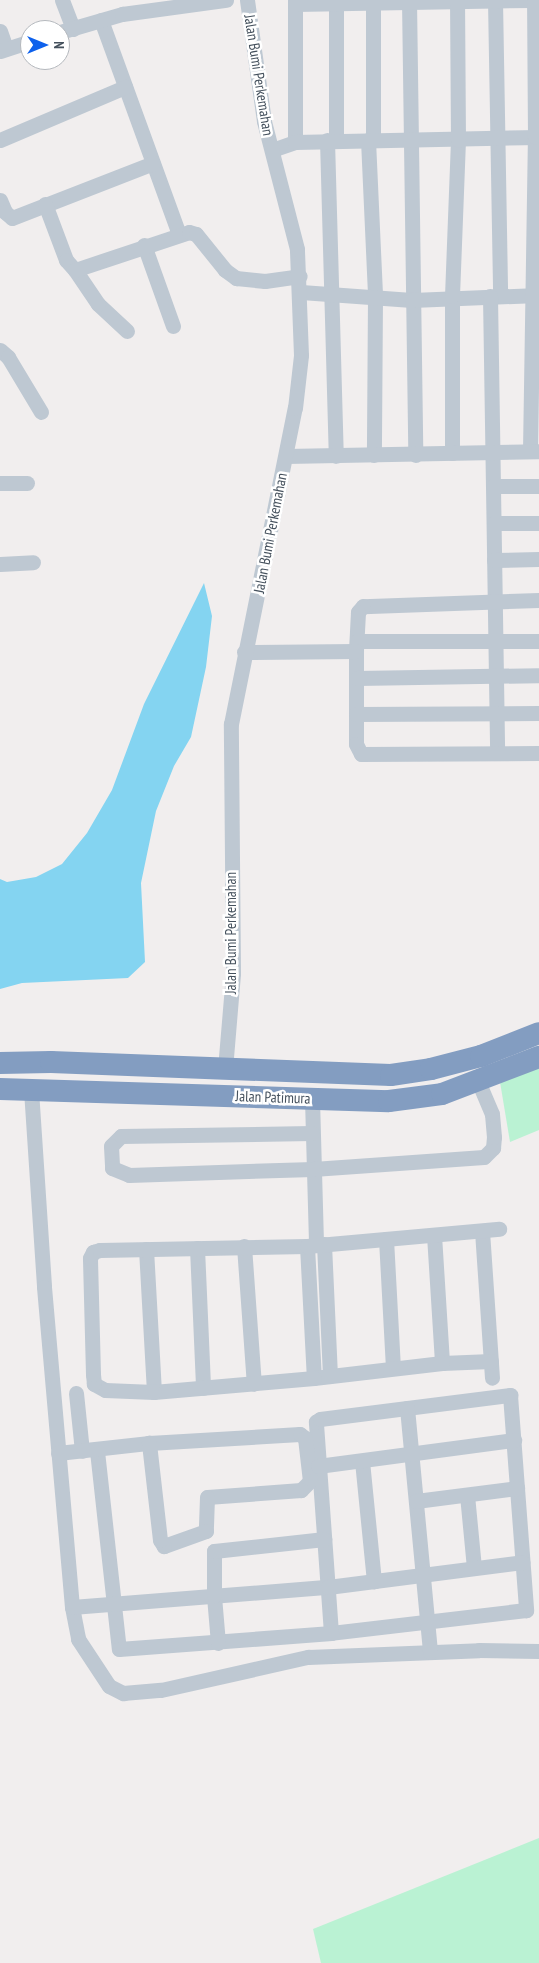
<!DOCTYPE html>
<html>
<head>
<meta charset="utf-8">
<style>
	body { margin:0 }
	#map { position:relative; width:539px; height:1963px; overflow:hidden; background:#f1eeee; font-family:"PT Sans Narrow",sans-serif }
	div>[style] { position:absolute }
	.green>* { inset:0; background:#baf2d3 }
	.water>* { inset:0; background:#84d4f1 }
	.minor>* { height:15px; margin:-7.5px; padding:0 7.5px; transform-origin:7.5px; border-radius:7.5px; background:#bec8d2 }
	.highway>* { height:22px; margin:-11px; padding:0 11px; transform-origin:11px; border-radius:11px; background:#839dc1 }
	span { translate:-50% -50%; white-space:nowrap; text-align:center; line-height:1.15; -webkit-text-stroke:5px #fff; paint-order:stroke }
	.street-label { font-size:15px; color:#45515d }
	.north { position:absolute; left:20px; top:20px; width:50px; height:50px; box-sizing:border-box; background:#fff; border:1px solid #b5b9be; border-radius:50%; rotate:90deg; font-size:14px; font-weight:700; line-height:20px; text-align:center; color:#45515d }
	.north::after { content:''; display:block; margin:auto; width:18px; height:22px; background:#0e61ec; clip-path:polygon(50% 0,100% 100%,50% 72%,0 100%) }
</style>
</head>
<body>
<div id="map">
	<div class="green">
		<i style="clip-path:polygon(539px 1060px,539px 1130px,510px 1142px,499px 1076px)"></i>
		<i style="clip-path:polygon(539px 1838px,539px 1963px,321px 1963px,313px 1929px)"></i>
	</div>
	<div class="water">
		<i style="clip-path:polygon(204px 583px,212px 616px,206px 667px,191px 737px,174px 766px,156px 811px,141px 883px,145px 962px,128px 978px,22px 983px,0 989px,0 879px,7px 882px,36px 877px,62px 864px,87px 833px,112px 790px,144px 704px)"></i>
	</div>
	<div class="minor">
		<i style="left:62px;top:0;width:31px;rotate:69deg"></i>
		<i style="left:295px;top:0;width:142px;rotate:90deg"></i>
		<i style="left:336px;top:0;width:140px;rotate:90deg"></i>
		<i style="left:409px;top:0;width:455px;rotate:89.2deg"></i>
		<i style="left:495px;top:0;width:296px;rotate:89deg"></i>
		<i style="left:295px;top:4px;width:236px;rotate:-1deg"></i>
		<i style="left:101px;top:20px;width:228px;rotate:70deg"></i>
		<i style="left:0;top:31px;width:18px;rotate:71deg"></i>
		<i style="left:60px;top:32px;width:65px;rotate:-16.2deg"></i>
		<i style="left:122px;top:14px;width:105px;rotate:-7.7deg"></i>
		<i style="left:0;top:51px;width:32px;rotate:-18deg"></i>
		<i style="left:0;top:140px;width:136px;rotate:-23deg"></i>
		<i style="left:327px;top:140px;width:316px;rotate:88.4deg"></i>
		<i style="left:368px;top:140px;width:157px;rotate:87.4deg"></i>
		<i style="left:375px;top:297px;width:158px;rotate:90.4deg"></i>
		<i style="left:373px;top:140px;width:140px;rotate:-90deg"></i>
		<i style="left:272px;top:150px;width:24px;rotate:-19deg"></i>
		<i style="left:295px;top:142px;width:244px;rotate:-1.2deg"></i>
		<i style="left:0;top:200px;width:13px;rotate:67deg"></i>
		<i style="left:5px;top:212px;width:9px;rotate:41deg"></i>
		<i style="left:12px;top:218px;width:151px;rotate:-21.3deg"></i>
		<i style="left:45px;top:204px;width:60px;rotate:69.4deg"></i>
		<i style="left:66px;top:260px;width:13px;rotate:48deg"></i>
		<i style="left:144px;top:245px;width:86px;rotate:70.3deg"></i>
		<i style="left:301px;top:292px;width:111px;rotate:4.1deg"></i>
		<i style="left:412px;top:300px;width:127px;rotate:-2.3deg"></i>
		<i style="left:490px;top:296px;width:456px;rotate:89.1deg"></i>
		<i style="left:127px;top:331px;width:40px;rotate:-137deg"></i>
		<i style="left:98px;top:304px;width:41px;rotate:-124.1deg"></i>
		<i style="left:75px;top:270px;width:120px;rotate:-18.4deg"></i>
		<i style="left:189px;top:232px;width:7px;rotate:16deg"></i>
		<i style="left:196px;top:234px;width:46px;rotate:51.1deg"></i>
		<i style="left:225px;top:270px;width:14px;rotate:36deg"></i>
		<i style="left:236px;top:278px;width:29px;rotate:6deg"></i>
		<i style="left:265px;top:281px;width:35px;rotate:-8deg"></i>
		<i style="left:0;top:350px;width:11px;rotate:41deg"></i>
		<i style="left:8px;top:357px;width:64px;rotate:59deg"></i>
		<i style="left:530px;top:451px;width:314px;rotate:-89.1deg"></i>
		<i style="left:535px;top:137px;width:137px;rotate:-90.4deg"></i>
		<i style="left:452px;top:453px;width:157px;rotate:-90deg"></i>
		<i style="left:452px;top:296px;width:156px;rotate:-87.8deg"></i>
		<i style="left:458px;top:140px;width:140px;rotate:-90.4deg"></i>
		<i style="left:286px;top:456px;width:253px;rotate:-1.1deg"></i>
		<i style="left:0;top:483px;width:27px"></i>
		<i style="left:493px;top:486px;width:46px"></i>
		<i style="left:494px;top:523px;width:45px"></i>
		<i style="left:494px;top:560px;width:45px;rotate:-1.3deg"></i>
		<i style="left:0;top:564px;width:33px;rotate:-3deg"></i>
		<i style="left:539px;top:600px;width:176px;rotate:178deg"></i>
		<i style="left:363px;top:606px;width:8px;rotate:130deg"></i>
		<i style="left:358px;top:612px;width:39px;rotate:93deg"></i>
		<i style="left:356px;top:651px;width:93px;rotate:90deg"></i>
		<i style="left:356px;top:744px;width:11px;rotate:63deg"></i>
		<i style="left:361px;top:754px;width:178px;rotate:-0.3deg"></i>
		<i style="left:357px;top:641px;width:182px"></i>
		<i style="left:244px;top:652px;width:112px;rotate:-0.5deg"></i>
		<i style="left:357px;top:678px;width:182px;rotate:-0.9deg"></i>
		<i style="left:356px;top:714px;width:183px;rotate:-0.3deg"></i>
		<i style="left:225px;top:1069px;width:96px;rotate:-85.2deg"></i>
		<i style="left:233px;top:973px;width:249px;rotate:-90.5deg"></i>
		<i style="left:231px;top:724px;width:322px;rotate:-78.6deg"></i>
		<i style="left:295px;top:408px;width:53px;rotate:-83.5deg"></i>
		<i style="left:301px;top:355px;width:106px;rotate:-92.2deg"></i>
		<i style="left:297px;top:249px;width:132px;rotate:-104.5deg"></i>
		<i style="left:264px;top:121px;width:122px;rotate:-98deg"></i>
		<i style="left:31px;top:1090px;width:197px;rotate:86.2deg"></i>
		<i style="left:44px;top:1287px;width:321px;rotate:85deg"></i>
		<i style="left:72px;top:1607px;width:33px;rotate:79deg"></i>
		<i style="left:78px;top:1639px;width:56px;rotate:56.6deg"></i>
		<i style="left:109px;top:1686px;width:16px;rotate:27deg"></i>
		<i style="left:123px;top:1693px;width:38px;rotate:-5deg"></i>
		<i style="left:161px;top:1690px;width:151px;rotate:-12.7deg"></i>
		<i style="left:308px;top:1657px;width:171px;rotate:-2.3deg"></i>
		<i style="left:479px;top:1650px;width:60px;rotate:1deg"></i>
		<i style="left:312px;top:1099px;width:146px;rotate:88.4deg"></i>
		<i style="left:312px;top:1133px;width:191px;rotate:179.1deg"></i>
		<i style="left:121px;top:1136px;width:14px;rotate:135deg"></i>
		<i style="left:111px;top:1146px;width:22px;rotate:87deg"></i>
		<i style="left:112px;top:1168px;width:18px;rotate:22deg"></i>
		<i style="left:129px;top:1175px;width:184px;rotate:-1.9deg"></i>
		<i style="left:313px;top:1169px;width:171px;rotate:-4deg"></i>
		<i style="left:484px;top:1157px;width:13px;rotate:-45deg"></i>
		<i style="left:493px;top:1148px;width:11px;rotate:-85deg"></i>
		<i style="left:494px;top:1137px;width:23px;rotate:-95deg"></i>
		<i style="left:492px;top:1114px;width:36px;rotate:-113deg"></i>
		<i style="left:482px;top:1231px;width:147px;rotate:86.1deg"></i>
		<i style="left:434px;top:1235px;width:128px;rotate:86.4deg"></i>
		<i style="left:386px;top:1239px;width:129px;rotate:86.9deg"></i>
		<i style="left:324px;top:1244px;width:132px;rotate:87.4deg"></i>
		<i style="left:244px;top:1246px;width:138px;rotate:85.9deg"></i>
		<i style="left:307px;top:1246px;width:132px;rotate:87deg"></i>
		<i style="left:197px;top:1248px;width:140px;rotate:87.5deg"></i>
		<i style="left:146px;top:1249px;width:143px;rotate:86.8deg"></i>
		<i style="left:491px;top:1361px;width:49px;rotate:177.7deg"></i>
		<i style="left:442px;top:1363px;width:129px;rotate:173.3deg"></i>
		<i style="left:314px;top:1378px;width:161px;rotate:175deg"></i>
		<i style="left:154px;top:1392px;width:49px;rotate:-177.7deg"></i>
		<i style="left:105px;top:1390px;width:13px;rotate:-151deg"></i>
		<i style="left:94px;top:1384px;width:10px;rotate:-96deg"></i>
		<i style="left:93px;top:1374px;width:116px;rotate:-91.5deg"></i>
		<i style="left:90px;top:1258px;width:7px;rotate:-63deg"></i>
		<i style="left:93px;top:1252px;width:7px;rotate:-16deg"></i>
		<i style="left:100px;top:1250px;width:207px;rotate:-1.1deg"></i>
		<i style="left:307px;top:1246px;width:193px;rotate:-5.1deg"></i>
		<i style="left:76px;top:1393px;width:58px;rotate:84.1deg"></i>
		<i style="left:510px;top:1395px;width:216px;rotate:85.7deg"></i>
		<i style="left:526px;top:1610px;width:196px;rotate:173.3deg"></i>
		<i style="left:331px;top:1633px;width:212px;rotate:-94.1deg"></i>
		<i style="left:316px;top:1422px;width:5px;rotate:-37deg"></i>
		<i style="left:320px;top:1419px;width:192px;rotate:-7.2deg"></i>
		<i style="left:407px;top:1408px;width:245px;rotate:84.6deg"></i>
		<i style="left:97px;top:1451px;width:199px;rotate:83.7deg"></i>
		<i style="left:119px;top:1649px;width:213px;rotate:-4.3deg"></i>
		<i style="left:58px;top:1453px;width:92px;rotate:-6.3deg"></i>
		<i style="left:149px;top:1443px;width:151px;rotate:-3.4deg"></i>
		<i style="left:300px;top:1434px;width:6px;rotate:39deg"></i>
		<i style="left:305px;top:1438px;width:43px;rotate:83.4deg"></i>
		<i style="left:310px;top:1481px;width:13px;rotate:135deg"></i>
		<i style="left:301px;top:1490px;width:94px;rotate:175.7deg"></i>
		<i style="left:207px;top:1497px;width:34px;rotate:92deg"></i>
		<i style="left:206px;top:1531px;width:45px;rotate:160.3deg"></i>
		<i style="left:164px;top:1546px;width:7px;rotate:-124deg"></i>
		<i style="left:160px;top:1540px;width:98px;rotate:-96.5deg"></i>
		<i style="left:362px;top:1461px;width:121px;rotate:84.3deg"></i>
		<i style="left:318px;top:1466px;width:198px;rotate:-7.6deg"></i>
		<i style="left:467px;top:1495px;width:73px;rotate:84.5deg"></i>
		<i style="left:416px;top:1501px;width:102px;rotate:-7.3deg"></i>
		<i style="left:72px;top:1607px;width:257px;rotate:-4.5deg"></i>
		<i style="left:328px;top:1587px;width:196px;rotate:-7.3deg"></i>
		<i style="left:218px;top:1643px;width:47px;rotate:-94.9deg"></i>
		<i style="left:214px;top:1596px;width:45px;rotate:-90deg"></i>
		<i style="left:214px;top:1551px;width:111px;rotate:-6.2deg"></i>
	</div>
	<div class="highway">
		<i style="left:0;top:1063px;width:51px;rotate:-1.1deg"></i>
		<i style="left:51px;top:1062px;width:340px;rotate:2.2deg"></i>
		<i style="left:391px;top:1075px;width:40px;rotate:-8.5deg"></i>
		<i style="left:431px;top:1069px;width:52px;rotate:-14.6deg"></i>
		<i style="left:481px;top:1056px;width:62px;rotate:-21.6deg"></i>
		<i style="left:0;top:1089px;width:389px;rotate:1.8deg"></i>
		<i style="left:389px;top:1101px;width:53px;rotate:-7.5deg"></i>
		<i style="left:442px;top:1094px;width:104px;rotate:-20.9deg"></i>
	</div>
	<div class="street-label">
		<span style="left:259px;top:75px;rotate:81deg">Jalan Bumi Perkemahan</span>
		<span style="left:270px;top:533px;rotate:-79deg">Jalan Bumi Perkemahan</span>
		<span style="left:231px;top:933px;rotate:-90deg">Jalan Bumi Perkemahan</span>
		<span style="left:273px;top:1097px;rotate:2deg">Jalan Patimura</span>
	</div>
	<div class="north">N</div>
</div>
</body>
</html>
